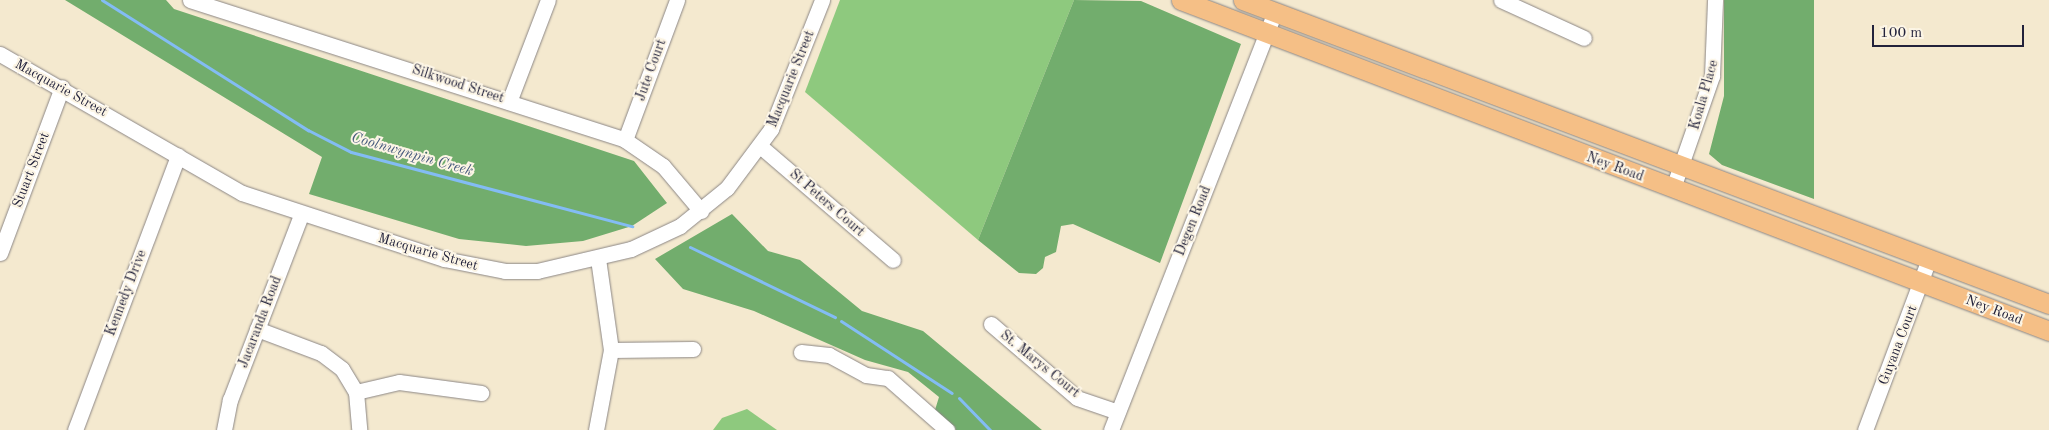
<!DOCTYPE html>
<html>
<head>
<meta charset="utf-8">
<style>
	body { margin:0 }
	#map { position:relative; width:2049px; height:430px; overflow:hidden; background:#f4e9cf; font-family:"Old Standard TT",serif }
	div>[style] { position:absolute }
	.green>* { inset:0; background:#8ec97e }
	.forest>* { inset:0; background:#72ad6d }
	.stream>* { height:3px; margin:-1.5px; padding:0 1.5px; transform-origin:1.5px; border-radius:1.5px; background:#83bcf4 }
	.roads { filter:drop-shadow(0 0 1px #8b8685) drop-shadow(0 0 1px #8b8685) }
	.minor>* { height:15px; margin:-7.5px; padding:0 7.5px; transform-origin:7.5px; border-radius:7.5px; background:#fff }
	.major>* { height:19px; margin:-9.5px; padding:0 9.5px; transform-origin:9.5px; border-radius:9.5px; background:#f5bf86 }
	span { translate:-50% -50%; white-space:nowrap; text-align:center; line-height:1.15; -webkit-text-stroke:4px #fcf5e5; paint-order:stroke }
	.street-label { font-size:14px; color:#22223b }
	.water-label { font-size:15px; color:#44587c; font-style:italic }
	.scale { position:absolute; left:1872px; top:25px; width:152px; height:22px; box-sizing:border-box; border:2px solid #22223b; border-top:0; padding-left:6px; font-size:15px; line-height:18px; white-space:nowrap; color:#22223b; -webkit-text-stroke:4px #fcf5e5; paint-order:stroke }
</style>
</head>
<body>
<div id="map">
	<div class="green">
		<i style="clip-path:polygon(840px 0,1074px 0,978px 240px,805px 92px)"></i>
		<i style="clip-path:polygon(747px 409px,777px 430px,713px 430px,722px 418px)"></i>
	</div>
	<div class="forest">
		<i style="clip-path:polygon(65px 0,166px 0,174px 9px,634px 161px,667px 203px,632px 226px,583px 241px,526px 246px,459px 239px,309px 194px,322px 157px)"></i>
		<i style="clip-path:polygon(1074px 0,1141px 1px,1241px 44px,1160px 263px,1073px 224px,1061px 226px,1056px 252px,1045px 257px,1043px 268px,1036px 274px,1019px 273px,978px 240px)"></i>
		<i style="clip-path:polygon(1724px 0,1814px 0,1814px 199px,1722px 165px,1709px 154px,1724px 96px)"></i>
		<i style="clip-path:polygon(732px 214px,768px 251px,800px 260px,862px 311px,923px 331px,1042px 430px,956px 430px,935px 410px,939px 397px,908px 372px,865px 360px,754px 311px,683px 289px,655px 259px)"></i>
	</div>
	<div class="stream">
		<i style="left:102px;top:0;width:244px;rotate:32.3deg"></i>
		<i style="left:308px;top:130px;width:48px;rotate:27.1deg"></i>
		<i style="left:351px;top:152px;width:291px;rotate:14.8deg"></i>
		<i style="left:690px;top:247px;width:161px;rotate:25.8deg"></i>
		<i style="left:841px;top:321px;width:132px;rotate:33deg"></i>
		<i style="left:959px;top:398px;width:45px;rotate:45.9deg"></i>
	</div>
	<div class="roads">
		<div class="minor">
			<i style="left:190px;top:0;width:457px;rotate:17.8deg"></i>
			<i style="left:625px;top:140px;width:46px;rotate:34.4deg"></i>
			<i style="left:663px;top:166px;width:59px;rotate:49.8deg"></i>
			<i style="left:1501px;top:0;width:91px;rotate:24.6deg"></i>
			<i style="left:0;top:54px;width:279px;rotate:29.9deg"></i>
			<i style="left:242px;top:193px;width:213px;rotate:18.1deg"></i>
			<i style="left:444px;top:259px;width:62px;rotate:11.1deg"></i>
			<i style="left:505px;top:271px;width:32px"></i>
			<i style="left:537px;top:271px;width:97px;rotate:-13.2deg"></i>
			<i style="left:631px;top:249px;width:54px;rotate:-25.1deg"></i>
			<i style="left:680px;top:226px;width:60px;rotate:-39deg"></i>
			<i style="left:727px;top:188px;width:74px;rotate:-53.3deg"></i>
			<i style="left:771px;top:129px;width:139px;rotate:-68.4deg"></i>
			<i style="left:509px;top:102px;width:109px;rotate:-69.1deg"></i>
			<i style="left:625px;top:140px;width:149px;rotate:-69.6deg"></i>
			<i style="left:760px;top:146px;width:175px;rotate:40.6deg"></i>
			<i style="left:1673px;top:188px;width:119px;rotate:-70.8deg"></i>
			<i style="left:1712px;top:76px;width:76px;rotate:-87.7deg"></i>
			<i style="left:0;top:253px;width:177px;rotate:-69.5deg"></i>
			<i style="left:991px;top:324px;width:113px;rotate:40.7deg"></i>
			<i style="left:1077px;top:398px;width:43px;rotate:18.9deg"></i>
			<i style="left:257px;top:329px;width:68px;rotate:20.6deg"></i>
			<i style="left:321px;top:353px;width:26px;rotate:37deg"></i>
			<i style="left:342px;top:369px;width:27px;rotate:59deg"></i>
			<i style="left:356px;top:392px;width:38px;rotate:85deg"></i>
			<i style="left:611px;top:350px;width:82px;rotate:-0.7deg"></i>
			<i style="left:801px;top:352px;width:28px;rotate:6deg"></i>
			<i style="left:829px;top:355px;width:42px;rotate:28.4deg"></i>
			<i style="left:866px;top:375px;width:22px;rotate:8deg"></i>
			<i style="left:888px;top:378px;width:79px;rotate:41.4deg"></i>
			<i style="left:356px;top:392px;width:44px;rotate:-13.1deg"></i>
			<i style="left:399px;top:382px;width:83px;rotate:7.6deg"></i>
			<i style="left:75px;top:430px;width:293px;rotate:-69.4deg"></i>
			<i style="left:224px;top:430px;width:31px;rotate:-79deg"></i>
			<i style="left:230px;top:400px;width:198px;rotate:-69deg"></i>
			<i style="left:596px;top:430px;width:81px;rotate:-79.4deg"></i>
			<i style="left:611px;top:350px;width:92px;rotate:-98.1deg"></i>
			<i style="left:1111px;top:430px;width:449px;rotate:-68.6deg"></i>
			<i style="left:1865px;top:430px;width:183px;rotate:-69.5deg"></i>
		</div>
		<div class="major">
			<i style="left:1181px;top:0;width:929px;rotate:20.87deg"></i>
			<i style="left:1243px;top:0;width:861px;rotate:20.67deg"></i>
		</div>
	</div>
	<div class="street-label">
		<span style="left:651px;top:70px;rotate:-70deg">Jute Court</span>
		<span style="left:791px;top:79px;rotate:-68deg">Macquarie Street</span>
		<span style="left:458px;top:84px;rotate:18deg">Silkwood Street</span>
		<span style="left:61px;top:88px;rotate:29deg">Macquarie Street</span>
		<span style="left:1704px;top:95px;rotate:-74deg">Koala Place</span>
		<span style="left:1615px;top:167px;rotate:20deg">Ney Road</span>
		<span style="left:31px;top:170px;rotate:-69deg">Stuart Street</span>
		<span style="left:827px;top:203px;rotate:41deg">St Peters Court</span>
		<span style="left:1193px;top:221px;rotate:-68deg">Degen Road</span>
		<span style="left:428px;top:252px;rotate:16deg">Macquarie Street</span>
		<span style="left:126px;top:293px;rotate:-69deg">Kennedy Drive</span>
		<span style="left:1994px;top:310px;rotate:21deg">Ney Road</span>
		<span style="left:260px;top:322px;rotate:-69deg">Jacaranda Road</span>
		<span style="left:1898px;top:345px;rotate:-69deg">Guyana Court</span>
		<span style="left:1040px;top:364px;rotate:39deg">St. Marys Court</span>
	</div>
	<div class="water-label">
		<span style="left:412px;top:155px;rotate:16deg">Coolnwynpin Creek</span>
	</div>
	<div class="scale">100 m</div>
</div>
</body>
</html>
